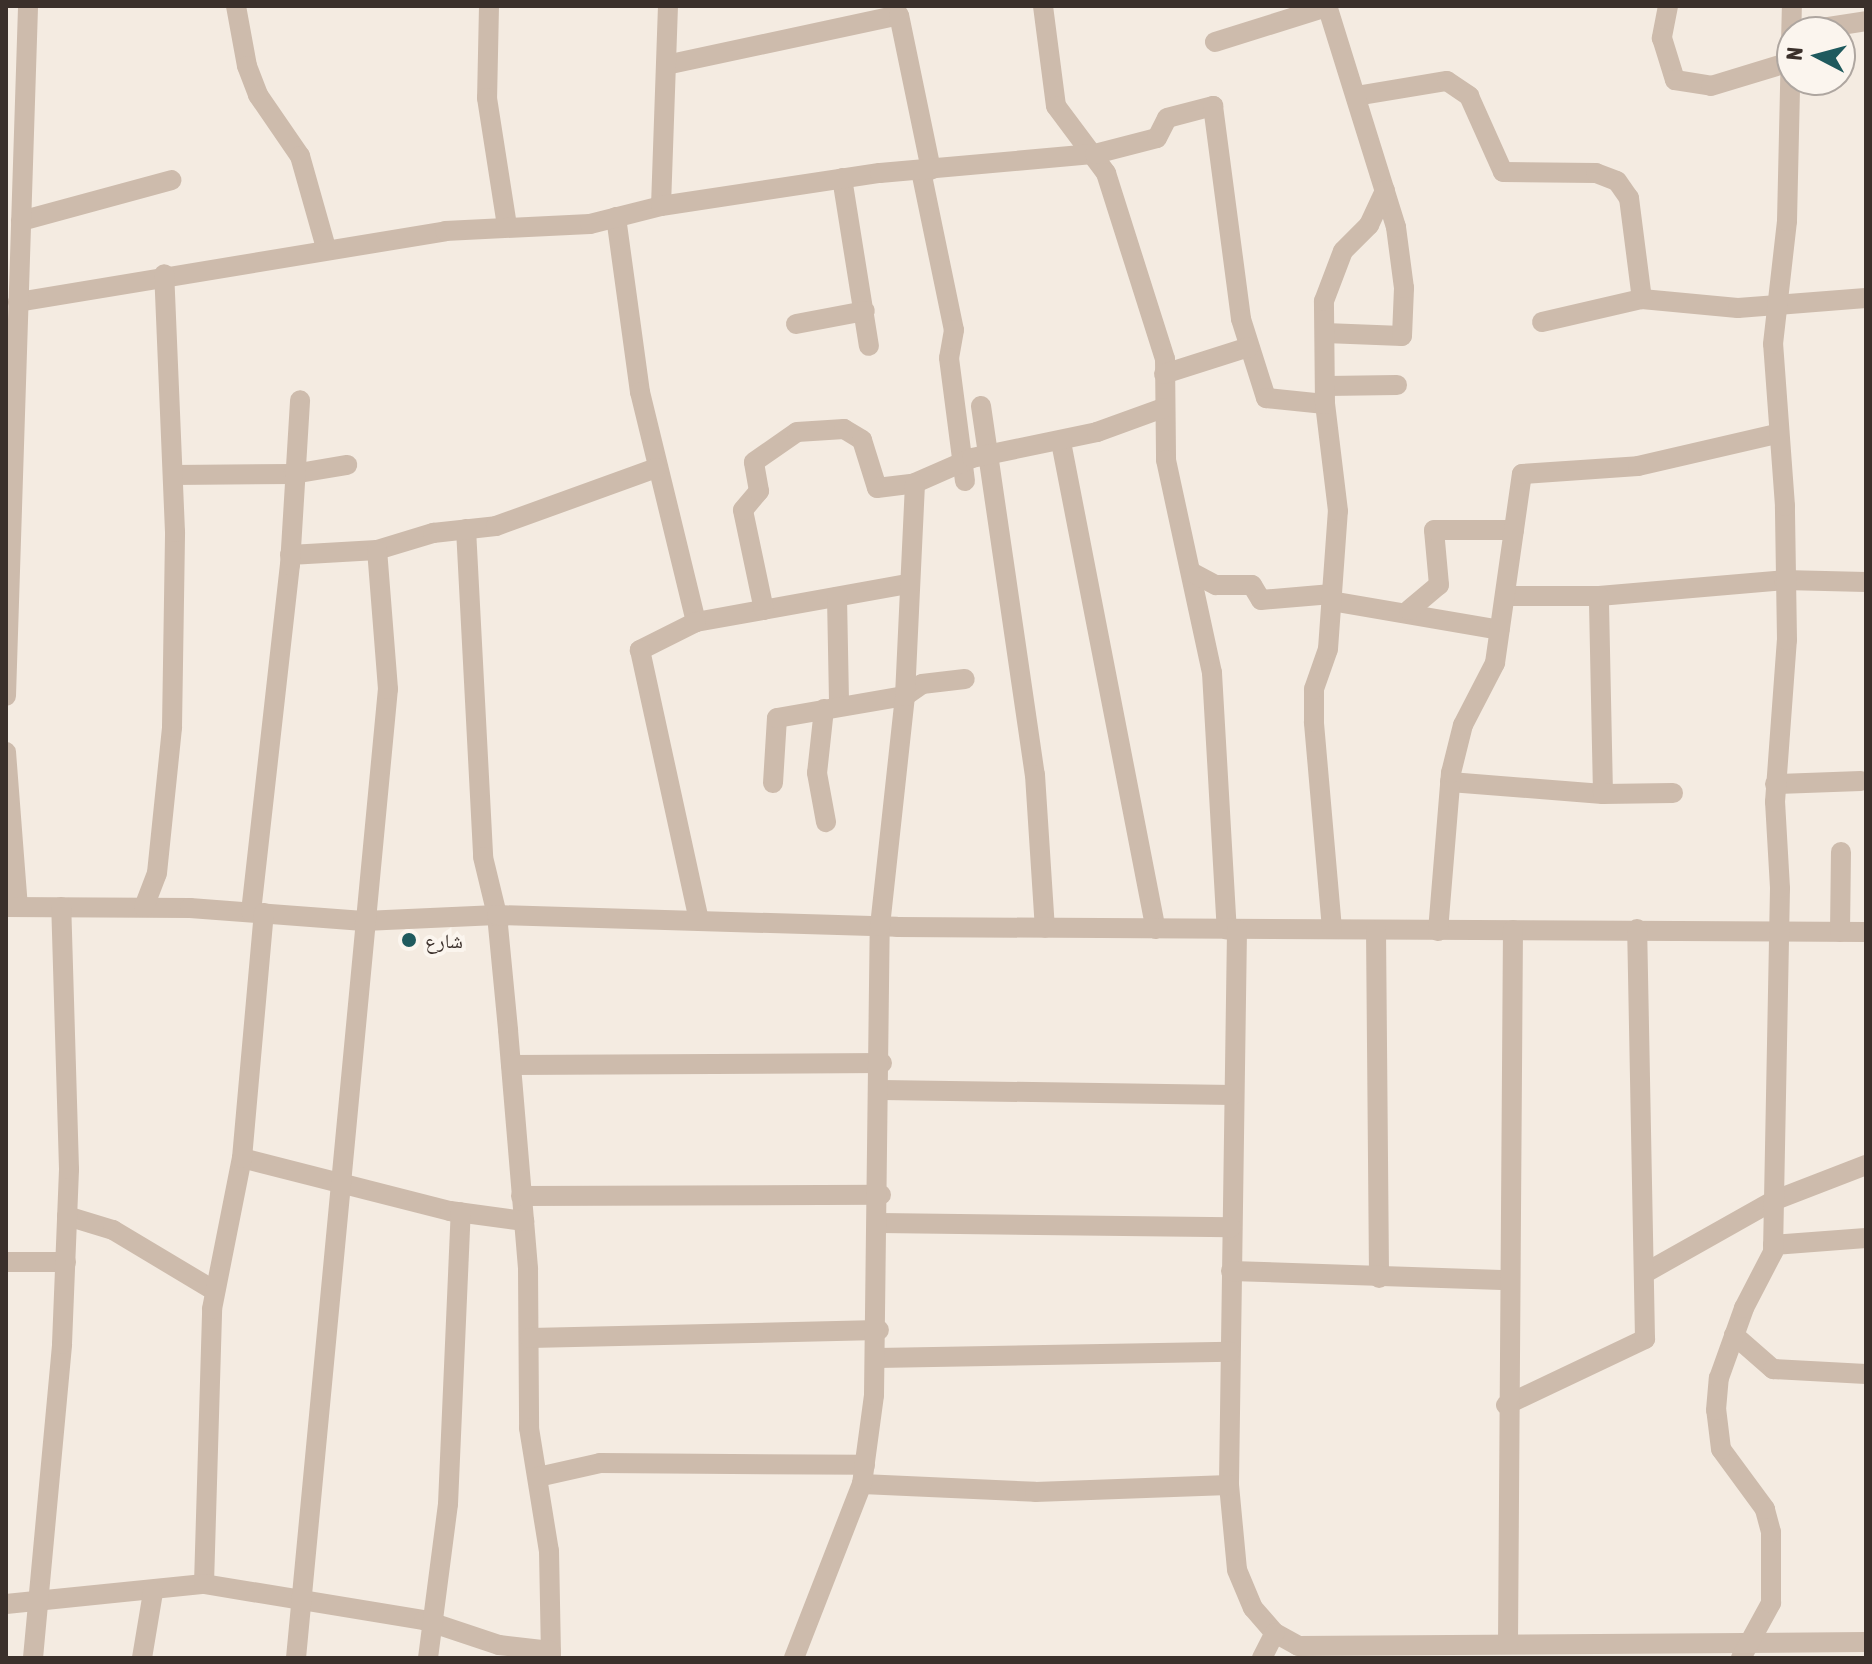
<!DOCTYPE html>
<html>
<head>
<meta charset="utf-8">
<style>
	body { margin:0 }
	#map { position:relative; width:1872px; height:1664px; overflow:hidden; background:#f4ebe1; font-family:"Asap Condensed","Noto Naskh Arabic",sans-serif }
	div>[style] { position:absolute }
	.minor>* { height:20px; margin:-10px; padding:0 10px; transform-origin:10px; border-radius:10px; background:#cdbbac }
	.dots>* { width:22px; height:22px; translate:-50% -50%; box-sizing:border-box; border:4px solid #fbf5ee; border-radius:50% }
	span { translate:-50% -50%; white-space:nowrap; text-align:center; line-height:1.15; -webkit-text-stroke:8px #fbf5ee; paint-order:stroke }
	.poi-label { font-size:20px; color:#3b302b }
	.left { translate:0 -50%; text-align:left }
	.frame { position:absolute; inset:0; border:8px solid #3b302b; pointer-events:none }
	.north { position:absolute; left:1776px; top:16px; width:80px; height:80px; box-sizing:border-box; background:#fbf5ee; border:2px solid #aea6a0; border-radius:50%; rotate:276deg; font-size:22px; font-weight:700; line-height:32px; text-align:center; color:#3b302b }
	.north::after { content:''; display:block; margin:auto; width:28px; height:36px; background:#1f5a5e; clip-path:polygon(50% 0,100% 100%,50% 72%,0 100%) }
</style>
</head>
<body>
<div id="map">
	<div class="minor">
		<i style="left:236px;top:6px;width:61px;rotate:79.6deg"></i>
		<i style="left:247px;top:66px;width:31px;rotate:69deg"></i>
		<i style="left:258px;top:95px;width:74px;rotate:55.5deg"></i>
		<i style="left:300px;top:156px;width:96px;rotate:74.2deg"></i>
		<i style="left:489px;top:6px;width:92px;rotate:91.2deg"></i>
		<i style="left:487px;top:98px;width:130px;rotate:81.1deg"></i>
		<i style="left:1043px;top:6px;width:101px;rotate:82.6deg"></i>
		<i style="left:1056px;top:106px;width:84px;rotate:53.3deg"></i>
		<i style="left:1106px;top:173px;width:195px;rotate:72.4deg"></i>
		<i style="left:1165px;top:359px;width:101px;rotate:89.4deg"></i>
		<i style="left:1166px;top:460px;width:218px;rotate:77.8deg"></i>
		<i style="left:1212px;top:673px;width:257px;rotate:86.7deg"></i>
		<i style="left:1668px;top:6px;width:33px;rotate:101deg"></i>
		<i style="left:1662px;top:38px;width:44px;rotate:72.8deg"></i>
		<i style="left:1675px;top:80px;width:36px;rotate:9deg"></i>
		<i style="left:1711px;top:86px;width:83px;rotate:-16.9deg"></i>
		<i style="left:1796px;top:32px;width:71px;rotate:-8.9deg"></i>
		<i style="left:1215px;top:42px;width:117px;rotate:-17.4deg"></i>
		<i style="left:666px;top:65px;width:238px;rotate:-12.1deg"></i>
		<i style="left:899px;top:15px;width:158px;rotate:78.3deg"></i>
		<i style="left:1356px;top:96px;width:92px;rotate:-9.4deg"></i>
		<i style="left:1447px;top:81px;width:27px;rotate:34deg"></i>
		<i style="left:1469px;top:96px;width:83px;rotate:65.9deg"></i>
		<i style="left:1503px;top:172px;width:93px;rotate:0.6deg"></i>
		<i style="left:1596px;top:173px;width:22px;rotate:21deg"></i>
		<i style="left:1617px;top:181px;width:21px;rotate:55deg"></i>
		<i style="left:1629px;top:198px;width:102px;rotate:82.7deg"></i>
		<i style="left:1642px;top:299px;width:96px;rotate:5.4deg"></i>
		<i style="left:1738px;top:308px;width:128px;rotate:-4.5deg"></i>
		<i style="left:921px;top:171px;width:162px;rotate:78.3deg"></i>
		<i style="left:954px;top:330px;width:28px;rotate:100deg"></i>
		<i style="left:949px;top:358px;width:124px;rotate:82.6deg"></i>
		<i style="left:842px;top:178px;width:170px;rotate:80.9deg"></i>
		<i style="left:661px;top:206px;width:200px;rotate:-88deg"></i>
		<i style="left:616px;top:217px;width:177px;rotate:82.2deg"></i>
		<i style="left:640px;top:392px;width:237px;rotate:76.3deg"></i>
		<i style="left:696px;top:622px;width:214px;rotate:-10.2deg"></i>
		<i style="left:21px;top:221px;width:156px;rotate:-15.2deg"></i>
		<i style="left:18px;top:302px;width:433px;rotate:-9.4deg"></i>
		<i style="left:445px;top:231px;width:145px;rotate:-2.8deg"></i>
		<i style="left:590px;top:224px;width:73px;rotate:-14.2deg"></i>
		<i style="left:661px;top:206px;width:221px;rotate:-8.6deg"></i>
		<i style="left:880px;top:173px;width:216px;rotate:-5.1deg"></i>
		<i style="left:1095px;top:154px;width:64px;rotate:-14.5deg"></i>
		<i style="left:1157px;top:138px;width:22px;rotate:-63deg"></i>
		<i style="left:1167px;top:118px;width:48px;rotate:-14.6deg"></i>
		<i style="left:1213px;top:106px;width:215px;rotate:82.5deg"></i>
		<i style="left:1241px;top:319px;width:83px;rotate:72.4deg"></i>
		<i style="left:1266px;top:398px;width:59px;rotate:5.8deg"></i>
		<i style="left:1542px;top:322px;width:103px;rotate:-13deg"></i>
		<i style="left:796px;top:324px;width:70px;rotate:-10.7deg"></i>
		<i style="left:1325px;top:333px;width:77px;rotate:2.2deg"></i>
		<i style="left:1402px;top:336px;width:48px;rotate:-87.6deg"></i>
		<i style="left:1404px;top:288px;width:62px;rotate:-97.5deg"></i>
		<i style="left:1396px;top:227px;width:232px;rotate:-107.3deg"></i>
		<i style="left:1164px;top:374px;width:89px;rotate:-17.6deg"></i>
		<i style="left:1327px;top:386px;width:70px;rotate:-0.8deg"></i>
		<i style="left:981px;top:406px;width:373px;rotate:81.7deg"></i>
		<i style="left:1035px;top:775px;width:153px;rotate:86.3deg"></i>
		<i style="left:1061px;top:442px;width:496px;rotate:79deg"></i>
		<i style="left:173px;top:475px;width:120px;rotate:-0.5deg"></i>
		<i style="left:293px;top:474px;width:55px;rotate:-9.5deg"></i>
		<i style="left:466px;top:529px;width:328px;rotate:87deg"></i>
		<i style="left:483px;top:857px;width:60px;rotate:76.4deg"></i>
		<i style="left:497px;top:915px;width:116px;rotate:84.5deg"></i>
		<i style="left:508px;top:1030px;width:240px;rotate:85.2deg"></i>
		<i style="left:528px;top:1269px;width:159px;rotate:89.6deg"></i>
		<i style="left:529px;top:1428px;width:125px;rotate:80.8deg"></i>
		<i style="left:549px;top:1551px;width:107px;rotate:88.9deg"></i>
		<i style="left:290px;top:555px;width:87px;rotate:-3.3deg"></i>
		<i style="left:377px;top:550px;width:59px;rotate:-16.9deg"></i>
		<i style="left:433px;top:533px;width:63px;rotate:-6.3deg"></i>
		<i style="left:496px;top:526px;width:170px;rotate:-19.9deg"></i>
		<i style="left:1193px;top:573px;width:26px;rotate:28deg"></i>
		<i style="left:1216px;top:585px;width:36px"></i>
		<i style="left:1252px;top:585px;width:17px;rotate:59deg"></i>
		<i style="left:1261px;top:600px;width:71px;rotate:-4.8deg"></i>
		<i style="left:1599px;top:596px;width:186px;rotate:-4.9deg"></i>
		<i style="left:1784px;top:580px;width:82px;rotate:1.4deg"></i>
		<i style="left:837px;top:597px;width:109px;rotate:88.9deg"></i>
		<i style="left:1331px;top:601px;width:171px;rotate:9.7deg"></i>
		<i style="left:764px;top:610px;width:102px;rotate:-101.9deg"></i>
		<i style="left:743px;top:510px;width:25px;rotate:-50deg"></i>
		<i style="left:759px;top:491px;width:29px;rotate:-100deg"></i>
		<i style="left:754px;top:462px;width:52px;rotate:-34.9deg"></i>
		<i style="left:797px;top:432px;width:47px;rotate:-3.7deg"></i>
		<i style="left:844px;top:429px;width:21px;rotate:31deg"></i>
		<i style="left:862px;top:440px;width:50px;rotate:72.6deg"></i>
		<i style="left:877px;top:488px;width:38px;rotate:-7deg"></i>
		<i style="left:915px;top:483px;width:62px;rotate:-23.7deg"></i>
		<i style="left:972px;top:458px;width:128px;rotate:-11.7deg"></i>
		<i style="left:1097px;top:432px;width:70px;rotate:-20deg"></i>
		<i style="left:1409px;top:610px;width:39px;rotate:-40deg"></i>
		<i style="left:1439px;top:585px;width:55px;rotate:-95.2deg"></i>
		<i style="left:1434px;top:530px;width:80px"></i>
		<i style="left:696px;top:622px;width:63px;rotate:153.4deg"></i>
		<i style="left:640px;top:650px;width:277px;rotate:77.7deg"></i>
		<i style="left:6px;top:696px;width:690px;rotate:-88.17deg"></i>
		<i style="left:824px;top:709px;width:64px;rotate:96.2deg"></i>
		<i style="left:817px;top:773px;width:50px;rotate:79.6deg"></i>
		<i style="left:6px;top:752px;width:155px;rotate:85.6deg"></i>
		<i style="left:1450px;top:782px;width:153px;rotate:4.5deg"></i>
		<i style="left:1603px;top:794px;width:198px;rotate:-91.2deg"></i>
		<i style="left:1599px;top:596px;width:94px;rotate:180deg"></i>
		<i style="left:773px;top:783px;width:65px;rotate:-86.5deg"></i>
		<i style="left:777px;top:718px;width:130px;rotate:-9.8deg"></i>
		<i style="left:905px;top:696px;width:21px;rotate:-35deg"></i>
		<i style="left:922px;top:684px;width:43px;rotate:-6.6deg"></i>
		<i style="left:1775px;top:784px;width:86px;rotate:-2deg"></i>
		<i style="left:1603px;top:794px;width:70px;rotate:-0.8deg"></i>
		<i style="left:6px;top:907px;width:184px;rotate:0.3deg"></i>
		<i style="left:190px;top:908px;width:174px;rotate:4.3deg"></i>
		<i style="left:364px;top:921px;width:133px;rotate:-2.6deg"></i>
		<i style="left:497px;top:915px;width:400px;rotate:1.7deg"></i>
		<i style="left:897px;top:927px;width:969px;rotate:0.3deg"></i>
		<i style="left:144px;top:907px;width:36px;rotate:-69deg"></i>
		<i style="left:157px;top:873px;width:147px;rotate:-84.1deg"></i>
		<i style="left:172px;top:727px;width:195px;rotate:-89.1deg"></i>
		<i style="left:175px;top:532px;width:258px;rotate:-92.4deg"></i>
		<i style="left:251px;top:912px;width:349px;rotate:-83.6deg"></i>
		<i style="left:290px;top:565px;width:165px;rotate:-86.5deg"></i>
		<i style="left:1332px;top:929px;width:208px;rotate:-95deg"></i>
		<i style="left:1314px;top:722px;width:33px;rotate:-90deg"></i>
		<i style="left:1314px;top:689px;width:42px;rotate:-70.7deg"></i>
		<i style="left:1328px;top:649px;width:138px;rotate:-85.9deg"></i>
		<i style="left:1338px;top:511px;width:108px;rotate:-96.9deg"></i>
		<i style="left:1325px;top:404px;width:103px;rotate:-90.6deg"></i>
		<i style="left:1324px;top:301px;width:53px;rotate:-69.2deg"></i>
		<i style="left:1343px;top:251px;width:37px;rotate:-45deg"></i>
		<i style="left:1369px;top:225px;width:38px;rotate:-65deg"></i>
		<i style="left:1237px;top:930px;width:555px;rotate:90.83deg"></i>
		<i style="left:1229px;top:1485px;width:85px;rotate:84.6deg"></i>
		<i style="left:1237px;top:1570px;width:41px;rotate:67.2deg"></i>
		<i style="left:1253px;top:1608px;width:33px;rotate:49deg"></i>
		<i style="left:1275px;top:1633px;width:26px;rotate:29deg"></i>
		<i style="left:1298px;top:1646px;width:568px;rotate:-0.4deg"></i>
		<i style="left:1376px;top:930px;width:348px;rotate:89.5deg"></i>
		<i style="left:1438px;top:931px;width:159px;rotate:-85.3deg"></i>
		<i style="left:1451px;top:773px;width:49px;rotate:-76deg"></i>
		<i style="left:1463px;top:725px;width:70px;rotate:-62.7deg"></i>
		<i style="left:1495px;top:663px;width:191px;rotate:-81.9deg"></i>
		<i style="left:1522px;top:474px;width:116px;rotate:-3.9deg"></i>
		<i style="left:1638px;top:466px;width:143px;rotate:-13deg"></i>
		<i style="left:1840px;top:932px;width:80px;rotate:-89.3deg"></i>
		<i style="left:511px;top:1065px;width:371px;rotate:-0.3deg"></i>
		<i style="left:882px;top:1090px;width:351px;rotate:0.8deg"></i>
		<i style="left:242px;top:1158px;width:215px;rotate:14.3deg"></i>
		<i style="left:450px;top:1211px;width:75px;rotate:7.7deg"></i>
		<i style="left:521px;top:1196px;width:360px;rotate:-0.2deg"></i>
		<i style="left:67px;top:1216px;width:48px;rotate:16.9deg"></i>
		<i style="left:113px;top:1230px;width:119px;rotate:30.9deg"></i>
		<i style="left:880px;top:1223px;width:351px;rotate:0.7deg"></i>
		<i style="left:1773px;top:1245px;width:93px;rotate:-4.3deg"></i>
		<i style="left:6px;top:1262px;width:60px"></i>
		<i style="left:1231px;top:1271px;width:278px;rotate:1.9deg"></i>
		<i style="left:1645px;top:1273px;width:147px;rotate:-29.4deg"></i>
		<i style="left:1773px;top:1201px;width:100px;rotate:-21.2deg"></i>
		<i style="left:1734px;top:1335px;width:52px;rotate:41.1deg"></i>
		<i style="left:1773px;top:1369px;width:93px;rotate:3.1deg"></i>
		<i style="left:530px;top:1338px;width:349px;rotate:-1.3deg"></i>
		<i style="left:877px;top:1358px;width:353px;rotate:-1deg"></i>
		<i style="left:1506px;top:1405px;width:154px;rotate:-25.4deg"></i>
		<i style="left:1645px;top:1339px;width:410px;rotate:-91.1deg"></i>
		<i style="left:538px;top:1477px;width:64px;rotate:-12.7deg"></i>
		<i style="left:600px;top:1463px;width:265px;rotate:0.4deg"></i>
		<i style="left:862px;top:1484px;width:173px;rotate:2.6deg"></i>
		<i style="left:1035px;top:1492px;width:194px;rotate:-2.1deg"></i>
		<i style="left:204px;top:1584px;width:275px;rotate:-88.3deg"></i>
		<i style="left:212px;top:1309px;width:154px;rotate:-78.8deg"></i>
		<i style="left:242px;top:1158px;width:246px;rotate:-84.9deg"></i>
		<i style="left:6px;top:1604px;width:199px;rotate:-5.8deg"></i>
		<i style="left:204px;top:1584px;width:223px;rotate:9.3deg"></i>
		<i style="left:424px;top:1620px;width:79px;rotate:18.4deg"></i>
		<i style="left:499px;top:1645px;width:52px;rotate:6.6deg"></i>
		<i style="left:1508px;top:1643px;width:713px;rotate:-89.6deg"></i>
		<i style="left:33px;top:1658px;width:315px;rotate:-84.7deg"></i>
		<i style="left:62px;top:1344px;width:175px;rotate:-87.7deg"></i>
		<i style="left:69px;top:1169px;width:262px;rotate:-91.7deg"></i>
		<i style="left:142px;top:1658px;width:67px;rotate:-80.5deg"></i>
		<i style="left:296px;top:1658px;width:973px;rotate:-84.58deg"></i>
		<i style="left:388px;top:689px;width:139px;rotate:-94.5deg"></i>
		<i style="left:428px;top:1658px;width:155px;rotate:-82.6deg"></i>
		<i style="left:448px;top:1504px;width:292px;rotate:-87.5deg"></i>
		<i style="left:794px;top:1658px;width:187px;rotate:-68.7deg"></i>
		<i style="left:862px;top:1484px;width:90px;rotate:-82.3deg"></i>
		<i style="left:874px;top:1395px;width:469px;rotate:-89.3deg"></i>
		<i style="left:880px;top:926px;width:231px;rotate:-83.8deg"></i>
		<i style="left:905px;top:696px;width:213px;rotate:-87.3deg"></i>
		<i style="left:1262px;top:1658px;width:28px;rotate:-63deg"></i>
		<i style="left:1741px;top:1658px;width:63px;rotate:-61.4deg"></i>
		<i style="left:1771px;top:1603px;width:71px;rotate:-90deg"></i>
		<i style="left:1771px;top:1532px;width:24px;rotate:-105deg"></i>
		<i style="left:1765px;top:1509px;width:74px;rotate:-126.3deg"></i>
		<i style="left:1721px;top:1449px;width:39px;rotate:-97deg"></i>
		<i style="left:1716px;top:1410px;width:32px;rotate:-85deg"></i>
		<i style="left:1719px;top:1378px;width:74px;rotate:-70.3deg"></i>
		<i style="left:1744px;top:1308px;width:63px;rotate:-62.6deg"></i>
		<i style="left:1773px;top:1252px;width:364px;rotate:-88.9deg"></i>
		<i style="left:1780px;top:888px;width:86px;rotate:-93.3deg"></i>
		<i style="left:1775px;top:802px;width:162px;rotate:-85.8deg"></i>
		<i style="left:1787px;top:640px;width:134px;rotate:-90.9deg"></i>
		<i style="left:1785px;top:506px;width:162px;rotate:-94.2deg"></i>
		<i style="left:1773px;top:344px;width:124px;rotate:-83.5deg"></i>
		<i style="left:1787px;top:221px;width:215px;rotate:-88.7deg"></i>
	</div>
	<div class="dots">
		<i style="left:409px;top:940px;background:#1f5a5e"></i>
	</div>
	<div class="poi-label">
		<span class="left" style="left:425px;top:940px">شارع</span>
	</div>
	<div class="frame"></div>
	<div class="north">N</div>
</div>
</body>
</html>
